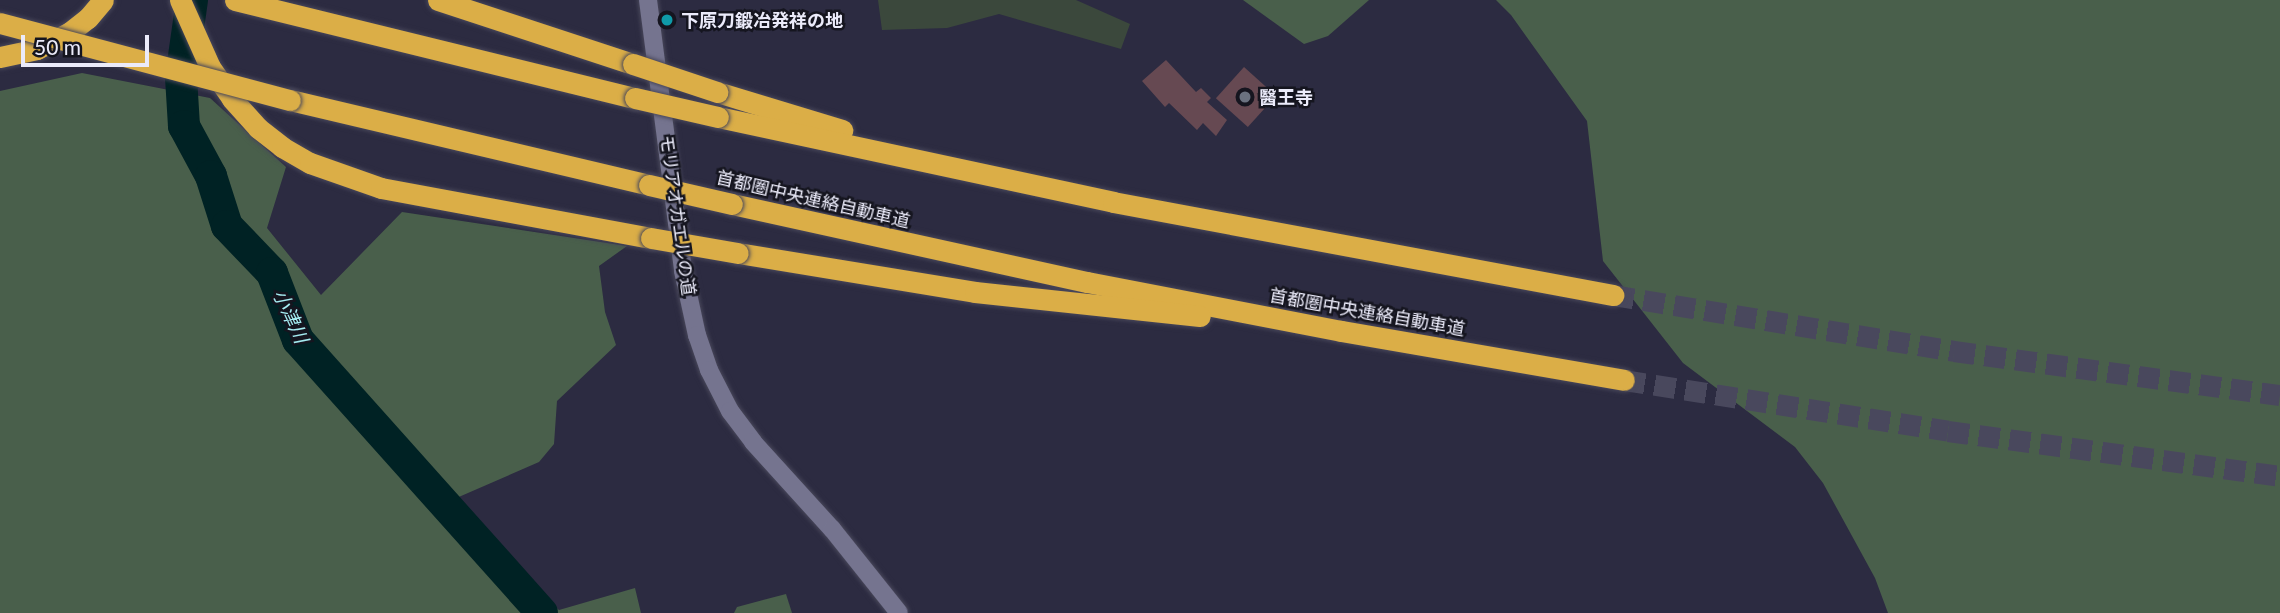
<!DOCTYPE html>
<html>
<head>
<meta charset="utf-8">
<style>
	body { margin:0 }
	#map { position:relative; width:2280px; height:613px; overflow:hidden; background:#2c2b41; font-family:Lato,"Noto Sans JP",sans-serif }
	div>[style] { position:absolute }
	.green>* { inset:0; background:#3b483c }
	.forest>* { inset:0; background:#495f4b }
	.river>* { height:32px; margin:-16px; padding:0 16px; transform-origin:16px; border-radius:16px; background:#002224 }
	.building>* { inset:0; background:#664952; transform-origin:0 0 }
	.highway-tunnel>* { height:21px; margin-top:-10.5px; transform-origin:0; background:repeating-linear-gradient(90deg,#49485d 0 21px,transparent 0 31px) }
	.roads { filter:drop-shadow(0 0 2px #48475a) drop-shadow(0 0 2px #48475a) }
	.minor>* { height:18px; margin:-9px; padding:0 9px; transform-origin:9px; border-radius:9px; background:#75748f }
	.highway>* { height:21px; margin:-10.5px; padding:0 10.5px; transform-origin:10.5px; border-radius:10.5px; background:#dbae47 }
	.bridges { filter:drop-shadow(0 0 2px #48475a) drop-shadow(0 0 2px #48475a) }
	.highway-bridge>* { height:21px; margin:-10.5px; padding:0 10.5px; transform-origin:10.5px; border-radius:10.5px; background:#dbae47 }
	.dots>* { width:19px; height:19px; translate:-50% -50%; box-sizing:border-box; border:4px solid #15151f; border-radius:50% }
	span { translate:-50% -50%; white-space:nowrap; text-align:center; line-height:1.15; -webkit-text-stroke:5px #15151f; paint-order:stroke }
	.poi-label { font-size:18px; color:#ebebfa; font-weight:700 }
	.left { translate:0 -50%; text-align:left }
	.street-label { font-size:18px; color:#ebebfa }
	.water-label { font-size:19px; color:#a4ecf1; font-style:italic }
	.scale { position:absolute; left:21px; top:35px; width:128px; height:32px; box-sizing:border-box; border:4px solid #ebebfa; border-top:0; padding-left:9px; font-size:21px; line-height:24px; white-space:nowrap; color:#ebebfa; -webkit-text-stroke:5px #15151f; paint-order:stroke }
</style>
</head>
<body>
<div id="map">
	<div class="green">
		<i style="clip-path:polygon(878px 0,1076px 0,1130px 24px,1121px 49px,999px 14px,947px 28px,882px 30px)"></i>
	</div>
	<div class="forest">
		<i style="clip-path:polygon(1243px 0,1369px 0,1328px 36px,1304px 44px)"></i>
		<i style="clip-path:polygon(1496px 0,2280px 0,2280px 613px,1888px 613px,1875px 578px,1823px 483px,1795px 447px,1683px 363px,1603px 261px,1587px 121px,1511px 15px)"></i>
		<i style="clip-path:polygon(82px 73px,210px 98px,286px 167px,267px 228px,321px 295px,402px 212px,627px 246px,599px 266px,605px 312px,616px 345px,557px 401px,554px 444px,539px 462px,438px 506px,559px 610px,635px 588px,641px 613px,0 613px,0 91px)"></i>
		<i style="clip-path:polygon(786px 594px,792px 613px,734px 613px,737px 607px)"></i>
	</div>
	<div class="river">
		<i style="left:192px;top:0;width:78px;rotate:98.1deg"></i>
		<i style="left:181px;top:77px;width:49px;rotate:86.5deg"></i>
		<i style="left:184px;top:126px;width:57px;rotate:61.6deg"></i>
		<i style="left:211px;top:176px;width:52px;rotate:72.3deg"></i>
		<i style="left:227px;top:226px;width:65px;rotate:46.2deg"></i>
		<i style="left:272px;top:273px;width:72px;rotate:68.8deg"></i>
		<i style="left:298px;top:340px;width:366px;rotate:48.2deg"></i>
	</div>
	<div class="building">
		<i style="clip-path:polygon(1166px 60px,1196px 92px,1201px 88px,1211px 98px,1207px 102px,1227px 120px,1216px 136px,1203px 123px,1197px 130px,1169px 103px,1165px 107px,1142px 81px)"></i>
		<i style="left:1244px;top:67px;width:43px;height:42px;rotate:42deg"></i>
	</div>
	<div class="highway-tunnel">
		<i style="left:1613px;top:295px;width:346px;rotate:9.3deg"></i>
		<i style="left:1954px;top:351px;width:329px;rotate:7.7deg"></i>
		<i style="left:1624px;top:380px;width:328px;rotate:8.9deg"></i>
		<i style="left:1948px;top:431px;width:335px;rotate:7.7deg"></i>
	</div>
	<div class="roads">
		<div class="minor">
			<i style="left:648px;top:0;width:273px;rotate:82.6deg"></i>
			<i style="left:683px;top:271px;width:66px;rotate:77.7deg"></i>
			<i style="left:697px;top:335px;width:37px;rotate:71deg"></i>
			<i style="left:709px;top:370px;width:46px;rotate:62.9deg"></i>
			<i style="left:730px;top:411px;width:39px;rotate:53deg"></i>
			<i style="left:753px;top:442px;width:118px;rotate:47.8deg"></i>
			<i style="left:832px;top:529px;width:107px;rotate:51.4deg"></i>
		</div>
		<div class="highway">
			<i style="left:180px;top:0;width:73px;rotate:65.9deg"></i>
			<i style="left:210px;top:67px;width:39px;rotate:55deg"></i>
			<i style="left:232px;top:99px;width:39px;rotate:48deg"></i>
			<i style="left:258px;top:128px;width:31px;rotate:38deg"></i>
			<i style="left:282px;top:147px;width:32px;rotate:30deg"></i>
			<i style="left:310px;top:163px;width:75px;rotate:19.4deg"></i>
			<i style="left:381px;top:188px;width:275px;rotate:10.5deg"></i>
			<i style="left:235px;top:0;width:412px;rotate:13.8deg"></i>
			<i style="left:438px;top:0;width:205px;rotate:18.2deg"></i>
			<i style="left:0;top:57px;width:38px;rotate:-12deg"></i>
			<i style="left:37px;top:49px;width:37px;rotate:-27deg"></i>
			<i style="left:70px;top:32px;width:23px;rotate:-38deg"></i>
			<i style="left:88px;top:18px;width:23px;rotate:-50deg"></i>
			<i style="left:717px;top:92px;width:131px;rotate:16.9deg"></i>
			<i style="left:290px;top:100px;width:369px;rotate:13.3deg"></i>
			<i style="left:718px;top:117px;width:404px;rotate:12.1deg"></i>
			<i style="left:1113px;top:202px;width:509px;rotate:10.54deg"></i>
			<i style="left:732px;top:204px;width:363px;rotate:12.4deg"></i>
			<i style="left:1087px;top:282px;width:259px;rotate:10.9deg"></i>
			<i style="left:1341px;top:331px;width:287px;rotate:9.8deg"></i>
			<i style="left:738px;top:253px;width:240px;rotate:9.3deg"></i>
			<i style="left:975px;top:292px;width:226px;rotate:6.1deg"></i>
		</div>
	</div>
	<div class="bridges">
		<div class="highway-bridge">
			<i style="left:0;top:23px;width:300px;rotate:14.9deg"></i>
			<i style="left:633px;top:64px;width:89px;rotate:18.4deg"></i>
			<i style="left:635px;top:98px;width:85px;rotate:12.9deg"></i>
			<i style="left:649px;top:185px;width:85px;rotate:12.9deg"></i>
			<i style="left:651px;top:238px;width:88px;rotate:9.8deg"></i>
		</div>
	</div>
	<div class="dots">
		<i style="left:667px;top:20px;background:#0f9aa8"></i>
		<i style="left:1245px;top:97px;background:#6b7280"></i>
	</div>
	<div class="poi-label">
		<span class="left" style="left:681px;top:20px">下原刀鍛冶発祥の地</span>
		<span class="left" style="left:1259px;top:97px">醫王寺</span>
	</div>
	<div class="street-label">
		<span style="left:813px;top:199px;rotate:13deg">首都圏中央連絡自動車道</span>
		<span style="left:678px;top:215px;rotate:82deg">モリアオガエルの道</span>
		<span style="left:1367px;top:312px;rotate:10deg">首都圏中央連絡自動車道</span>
	</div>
	<div class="water-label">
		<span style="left:291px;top:316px;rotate:65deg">小津川</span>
	</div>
	<div class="scale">50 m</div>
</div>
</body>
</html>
